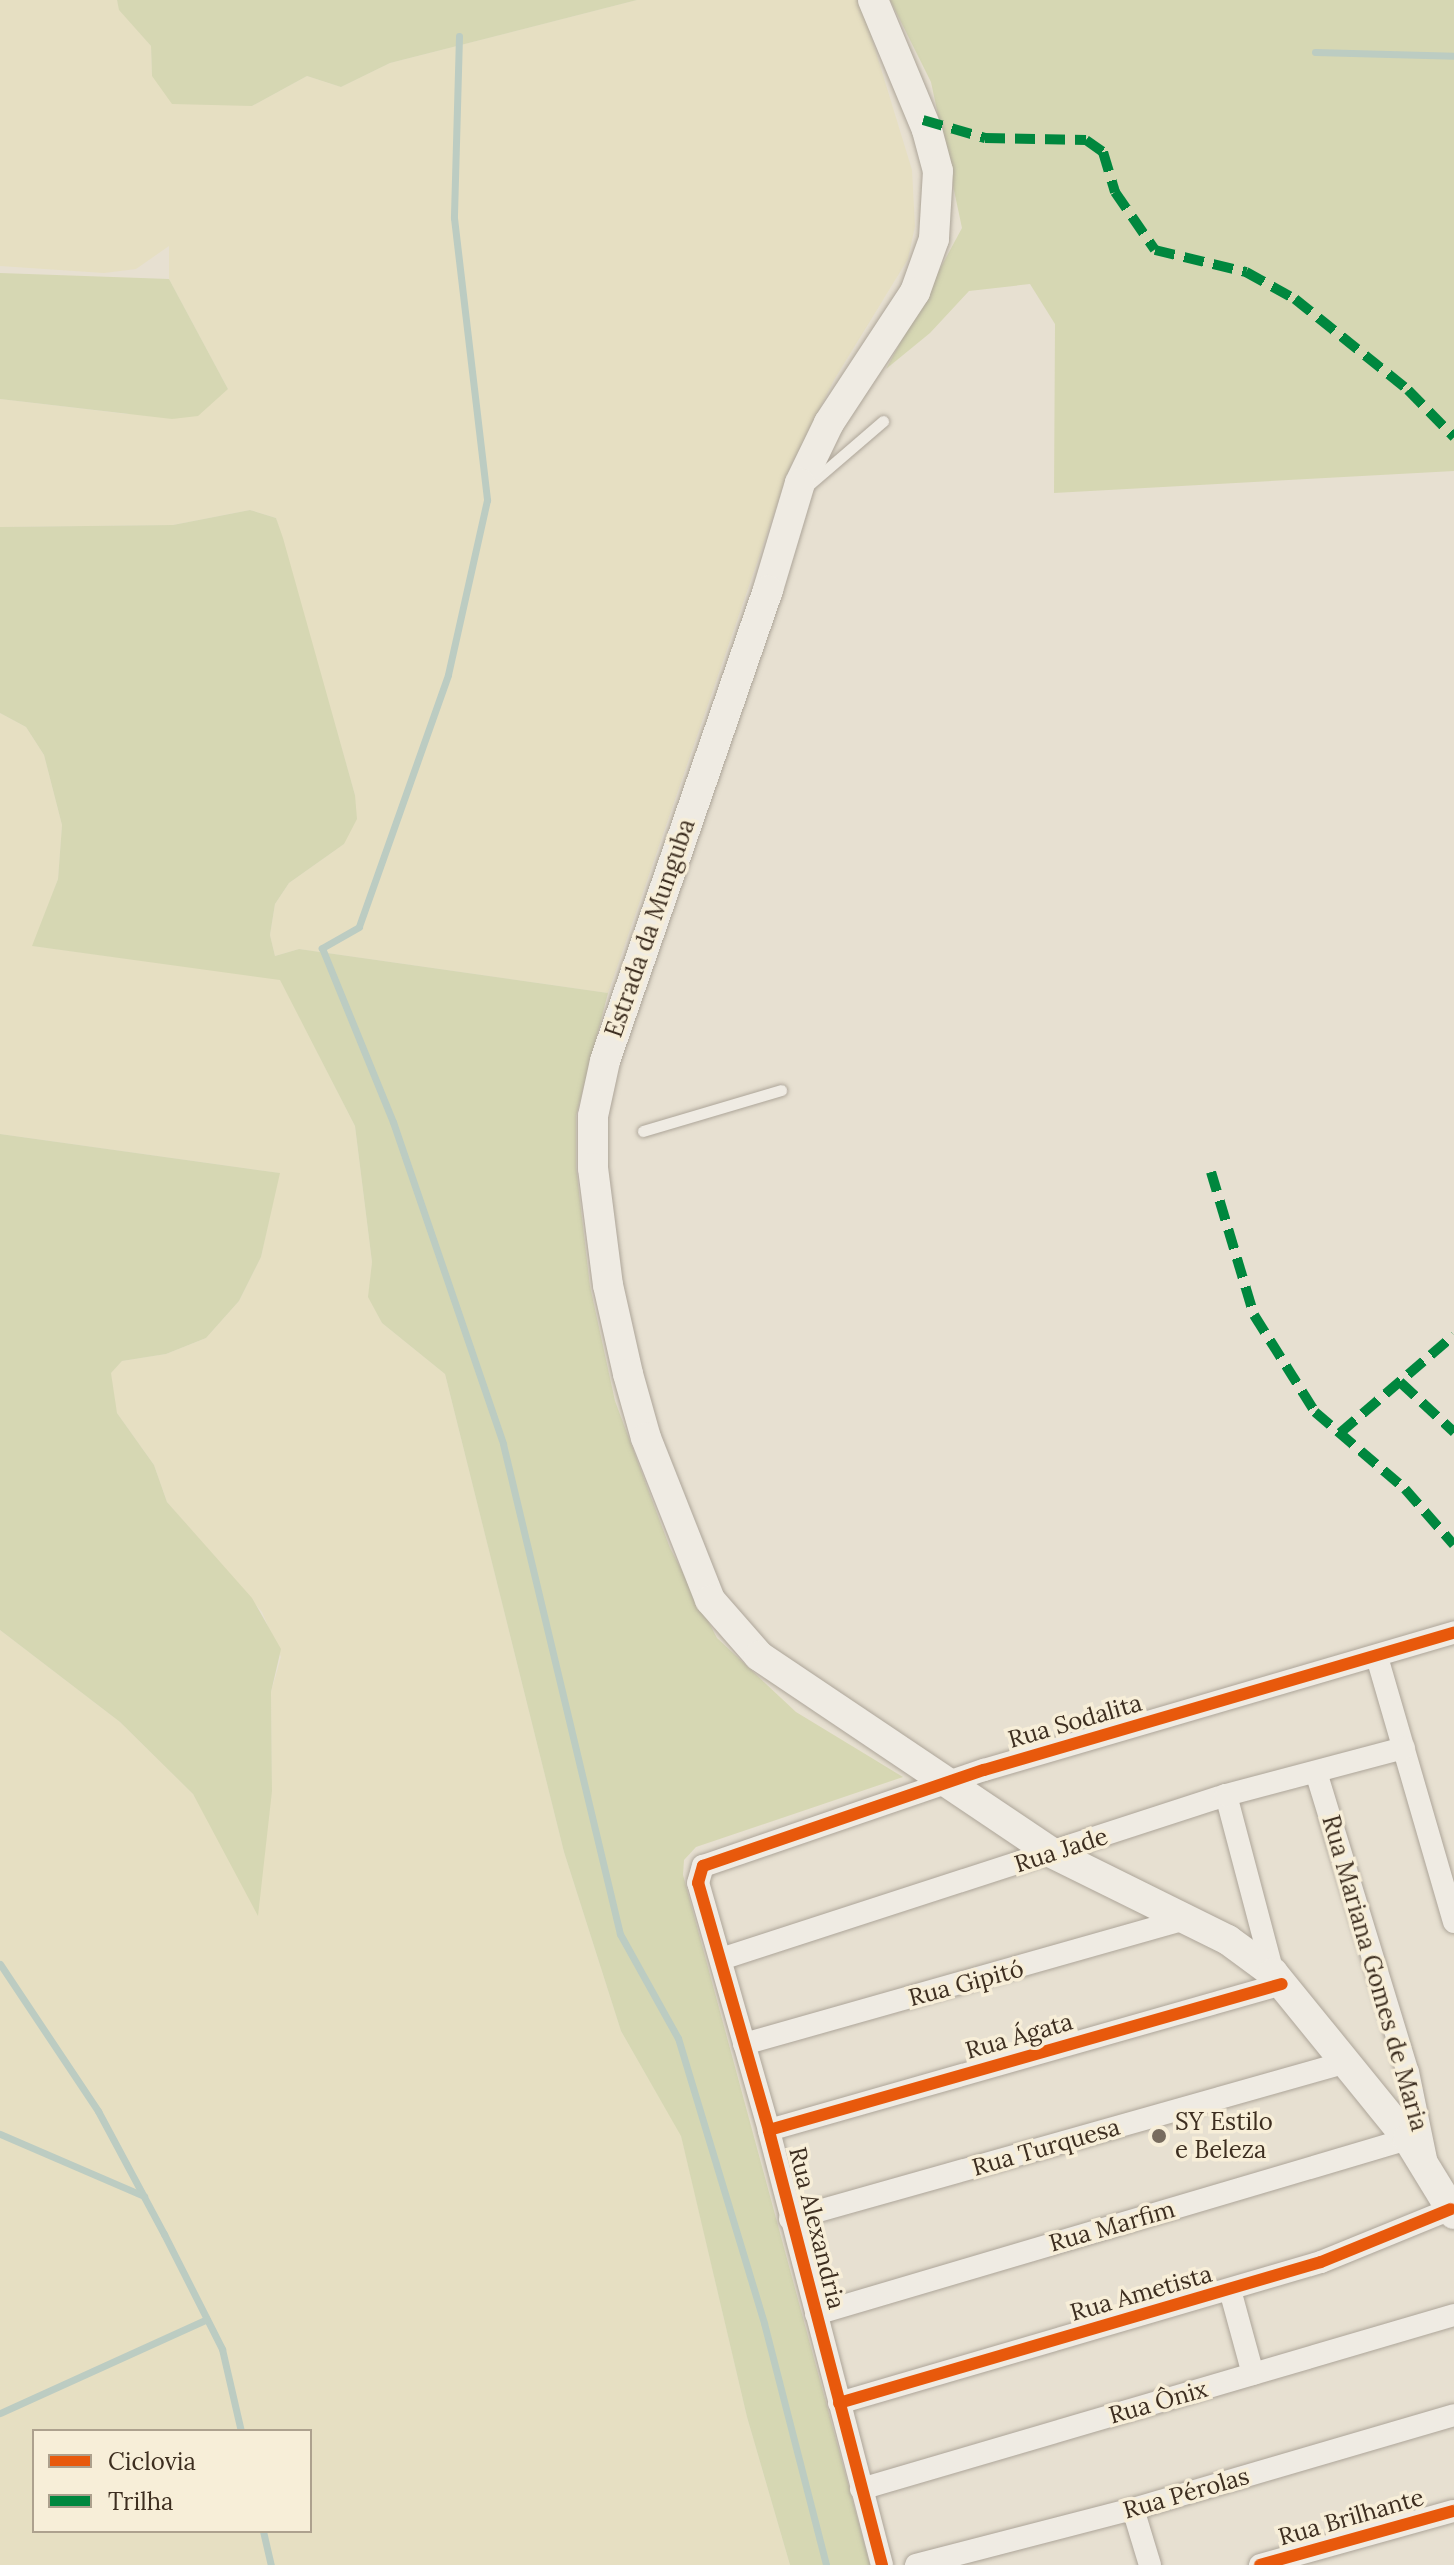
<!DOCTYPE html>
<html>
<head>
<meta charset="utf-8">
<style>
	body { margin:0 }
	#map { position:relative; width:1454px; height:2565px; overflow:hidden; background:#e7e0d1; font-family:Lora,serif }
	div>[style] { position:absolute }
	.farmland>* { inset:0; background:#e6dfc2 }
	.green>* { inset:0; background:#d6d7b3 }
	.stream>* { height:7px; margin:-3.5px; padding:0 3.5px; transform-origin:3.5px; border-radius:3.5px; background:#bcccc2 }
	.roads { filter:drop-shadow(0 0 2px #ada599) drop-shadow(0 0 2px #ada599) }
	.lane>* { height:11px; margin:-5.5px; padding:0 5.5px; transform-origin:5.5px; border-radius:5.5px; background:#efebe3 }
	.street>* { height:22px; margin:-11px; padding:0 11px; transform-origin:11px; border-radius:11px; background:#efebe3 }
	.secondary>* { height:30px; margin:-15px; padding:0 15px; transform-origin:15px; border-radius:15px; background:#efebe3 }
	.quiet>* { height:10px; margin-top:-5px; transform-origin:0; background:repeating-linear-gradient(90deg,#00873e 0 20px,transparent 0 30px) }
	.cycleway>* { height:12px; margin:-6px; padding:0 6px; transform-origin:6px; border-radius:6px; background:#e8590c }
	.dots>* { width:22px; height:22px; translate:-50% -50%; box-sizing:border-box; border:4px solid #f7eed8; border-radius:50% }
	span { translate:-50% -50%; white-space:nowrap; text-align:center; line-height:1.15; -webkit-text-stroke:7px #f7eed8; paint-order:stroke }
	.street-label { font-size:24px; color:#3d2e20 }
	.poi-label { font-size:24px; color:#3d2e20 }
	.left { translate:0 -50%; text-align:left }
	.legend { position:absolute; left:32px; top:2429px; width:280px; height:104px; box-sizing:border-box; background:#f7eed8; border:2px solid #ada18e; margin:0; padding:10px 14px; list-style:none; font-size:24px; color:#3d2e20 }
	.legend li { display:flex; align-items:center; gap:16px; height:40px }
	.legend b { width:40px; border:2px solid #ada18e }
</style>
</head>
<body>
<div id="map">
	<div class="farmland">
		<i style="clip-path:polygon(0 0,117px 0,120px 10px,151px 46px,152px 76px,252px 106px,307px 76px,341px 87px,390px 63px,637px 0,860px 0,912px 170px,915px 226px,908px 259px,834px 380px,789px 470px,608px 993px,299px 949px,275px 956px,270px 935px,275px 904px,289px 883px,344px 844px,355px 795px,276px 518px,250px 510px,173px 525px,0 527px,0 399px,127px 414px,228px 389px,169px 279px,169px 246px,136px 269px,104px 273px,0 266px)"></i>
		<i style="clip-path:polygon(evenodd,0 713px,26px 727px,44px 755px,62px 825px,58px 879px,33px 946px,280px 979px,355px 1126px,372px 1262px,369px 1297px,382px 1323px,445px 1374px,564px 1852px,621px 2031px,681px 2135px,747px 2417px,790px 2565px,0 2565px,0 1630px,120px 1722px,193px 1794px,221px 1842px,272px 1791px,271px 1692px,281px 1657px,262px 1612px,167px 1502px,154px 1465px,117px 1413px,111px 1394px,111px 1372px,122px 1361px,166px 1354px,206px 1338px,239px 1301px,261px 1257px,279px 1173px,0 1134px,0 713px,34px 2431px,310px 2431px,310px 2531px,34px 2531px,34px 2431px)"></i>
	</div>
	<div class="green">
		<i style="clip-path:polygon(117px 0,637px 0,390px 63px,341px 87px,307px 76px,252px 106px,172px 104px,152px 76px,151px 46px,119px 10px)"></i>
		<i style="clip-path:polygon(890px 0,1454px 0,1454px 471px,1054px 493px,1055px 324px,1030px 284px,969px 291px,930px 333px,886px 369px,962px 228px,931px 82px)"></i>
		<i style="clip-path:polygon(0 273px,169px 279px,228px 389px,198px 416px,172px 419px,0 399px)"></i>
		<i style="clip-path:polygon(250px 510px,276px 518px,283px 538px,355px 795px,357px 819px,344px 844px,289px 883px,275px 904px,270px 935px,275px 956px,299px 949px,608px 993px,576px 1116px,576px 1167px,590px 1286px,615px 1401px,670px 1548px,717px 1638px,796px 1712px,903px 1777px,696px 1847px,684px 1860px,683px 1875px,870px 2565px,790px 2565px,747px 2417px,681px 2136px,621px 2031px,564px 1852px,445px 1374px,382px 1323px,368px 1297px,372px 1262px,355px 1126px,280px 980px,32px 946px,58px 879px,62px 825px,44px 755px,26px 727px,0 713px,0 527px,173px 525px)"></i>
		<i style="clip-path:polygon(0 1134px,280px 1173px,261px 1257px,239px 1301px,206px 1338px,166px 1354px,122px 1361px,111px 1373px,117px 1413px,154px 1465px,167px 1502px,252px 1598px,281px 1649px,271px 1692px,272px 1791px,258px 1916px,193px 1794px,120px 1722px,0 1630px)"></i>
	</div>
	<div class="stream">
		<i style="left:459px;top:36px;width:182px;rotate:91.6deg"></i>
		<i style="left:454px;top:218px;width:284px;rotate:83.3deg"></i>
		<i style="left:487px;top:500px;width:179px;rotate:102.6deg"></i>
		<i style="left:448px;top:675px;width:267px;rotate:109.5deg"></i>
		<i style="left:359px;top:927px;width:43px;rotate:150.4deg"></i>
		<i style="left:322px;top:948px;width:188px;rotate:67.8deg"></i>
		<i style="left:393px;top:1122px;width:340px;rotate:71.1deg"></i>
		<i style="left:503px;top:1444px;width:504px;rotate:76.57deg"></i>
		<i style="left:620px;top:1934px;width:119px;rotate:60.9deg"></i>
		<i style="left:678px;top:2038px;width:298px;rotate:73.2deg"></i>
		<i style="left:764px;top:2323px;width:250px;rotate:75.6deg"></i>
		<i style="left:1315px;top:52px;width:139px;rotate:1.6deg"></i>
		<i style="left:0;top:1964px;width:177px;rotate:56.3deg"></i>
		<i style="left:98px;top:2111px;width:140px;rotate:61.8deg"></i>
		<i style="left:164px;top:2234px;width:129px;rotate:63.2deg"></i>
		<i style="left:222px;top:2349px;width:84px;rotate:77deg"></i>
		<i style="left:0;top:2134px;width:157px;rotate:23.3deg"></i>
		<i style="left:0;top:2413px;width:227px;rotate:-24.4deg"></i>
		<i style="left:263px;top:2531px;width:35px;rotate:77deg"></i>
	</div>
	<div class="roads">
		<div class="lane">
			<i style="left:811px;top:483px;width:95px;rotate:-40.7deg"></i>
			<i style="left:643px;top:1131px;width:144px;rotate:-16.5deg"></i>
		</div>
		<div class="street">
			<i style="left:1377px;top:1657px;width:276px;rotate:73.8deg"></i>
			<i style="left:1316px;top:1772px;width:314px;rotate:73deg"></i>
			<i style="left:1408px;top:2072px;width:89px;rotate:78.3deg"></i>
			<i style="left:1226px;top:1795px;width:184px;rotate:75.2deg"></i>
			<i style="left:721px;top:1959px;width:531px;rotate:-17.99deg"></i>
			<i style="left:1226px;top:1795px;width:184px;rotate:-14.8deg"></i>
			<i style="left:744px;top:2044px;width:460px;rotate:-15.8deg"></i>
			<i style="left:769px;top:2130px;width:533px;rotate:-15.89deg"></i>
			<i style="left:790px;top:2219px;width:579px;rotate:-15.74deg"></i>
			<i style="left:1230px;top:2290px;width:87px;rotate:74.7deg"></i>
			<i style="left:816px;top:2314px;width:617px;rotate:-16.47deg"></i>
			<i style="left:839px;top:2403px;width:502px;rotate:-16.31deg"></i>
			<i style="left:1321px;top:2262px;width:140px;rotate:-22.2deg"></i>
			<i style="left:861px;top:2489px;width:618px;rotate:-16.35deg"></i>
			<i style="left:1133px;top:2509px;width:59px;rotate:73.1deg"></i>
			<i style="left:882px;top:2565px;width:449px;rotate:-104.6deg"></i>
			<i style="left:769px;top:2130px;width:257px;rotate:-106deg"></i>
			<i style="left:698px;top:1883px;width:18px;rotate:-74deg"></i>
			<i style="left:703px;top:1866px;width:297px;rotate:-18.9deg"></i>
			<i style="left:984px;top:1770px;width:490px;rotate:-16.3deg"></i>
			<i style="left:916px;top:2565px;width:224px;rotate:-14.5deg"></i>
			<i style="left:1133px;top:2509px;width:334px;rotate:-16.3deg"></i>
			<i style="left:1260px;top:2565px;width:201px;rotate:-15.6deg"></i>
		</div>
		<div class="secondary">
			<i style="left:873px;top:0;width:141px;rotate:67.4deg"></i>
			<i style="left:927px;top:130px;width:42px;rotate:75deg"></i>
			<i style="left:938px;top:171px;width:68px;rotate:93.4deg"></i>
			<i style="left:934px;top:239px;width:56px;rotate:109.7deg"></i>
			<i style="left:915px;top:292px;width:157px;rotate:123.3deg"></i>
			<i style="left:829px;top:423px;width:67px;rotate:115.8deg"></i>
			<i style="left:800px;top:483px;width:112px;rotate:106.7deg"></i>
			<i style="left:768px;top:590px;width:498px;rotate:109.1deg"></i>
			<i style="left:605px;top:1061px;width:56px;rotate:102.3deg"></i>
			<i style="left:593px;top:1116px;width:52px;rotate:90deg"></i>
			<i style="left:593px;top:1168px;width:118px;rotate:82.7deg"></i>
			<i style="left:608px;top:1285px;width:91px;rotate:77.3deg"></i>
			<i style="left:628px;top:1374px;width:66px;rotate:74.3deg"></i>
			<i style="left:646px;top:1438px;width:174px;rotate:68.4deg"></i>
			<i style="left:710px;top:1600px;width:74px;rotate:48.8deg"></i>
			<i style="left:759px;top:1656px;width:353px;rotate:33.9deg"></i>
			<i style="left:1052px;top:1853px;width:196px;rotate:26.3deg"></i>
			<i style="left:1228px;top:1940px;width:56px;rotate:36.3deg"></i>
			<i style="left:1273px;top:1973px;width:214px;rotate:50.9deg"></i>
			<i style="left:1408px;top:2139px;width:88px;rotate:58.5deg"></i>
		</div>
	</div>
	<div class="quiet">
		<i style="left:923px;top:120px;width:65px;rotate:16.2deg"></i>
		<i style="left:985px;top:138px;width:101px;rotate:1.1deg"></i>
		<i style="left:1086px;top:140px;width:21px;rotate:35deg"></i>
		<i style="left:1103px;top:152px;width:42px;rotate:73.3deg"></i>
		<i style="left:1115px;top:192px;width:70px;rotate:55.4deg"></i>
		<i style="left:1155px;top:250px;width:94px;rotate:13.6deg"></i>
		<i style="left:1246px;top:272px;width:56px;rotate:28.9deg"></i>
		<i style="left:1295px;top:299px;width:145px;rotate:38.8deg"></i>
		<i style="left:1408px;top:390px;width:66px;rotate:45.6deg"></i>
		<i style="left:1211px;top:1172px;width:149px;rotate:73.3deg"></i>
		<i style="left:1254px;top:1315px;width:115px;rotate:57.8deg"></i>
		<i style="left:1315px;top:1412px;width:118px;rotate:40.5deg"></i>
		<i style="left:1405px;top:1489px;width:74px;rotate:48.8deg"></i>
		<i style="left:1400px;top:1382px;width:74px;rotate:42.8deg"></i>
		<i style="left:1340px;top:1433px;width:150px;rotate:-40.7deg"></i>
	</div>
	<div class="cycleway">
		<i style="left:769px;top:2130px;width:533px;rotate:-15.89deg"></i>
		<i style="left:839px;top:2403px;width:502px;rotate:-16.31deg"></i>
		<i style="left:1321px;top:2262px;width:140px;rotate:-22.2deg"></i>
		<i style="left:882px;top:2565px;width:449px;rotate:-104.6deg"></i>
		<i style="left:769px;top:2130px;width:257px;rotate:-106deg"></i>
		<i style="left:698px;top:1883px;width:18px;rotate:-74deg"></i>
		<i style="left:703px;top:1866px;width:297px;rotate:-18.9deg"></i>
		<i style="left:984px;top:1770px;width:490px;rotate:-16.3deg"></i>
		<i style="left:1260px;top:2565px;width:201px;rotate:-15.6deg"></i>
	</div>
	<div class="dots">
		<i style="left:1159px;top:2136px;background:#786c5e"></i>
	</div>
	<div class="street-label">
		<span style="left:650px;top:928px;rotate:-71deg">Estrada da Munguba</span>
		<span style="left:1075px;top:1721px;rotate:-16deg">Rua Sodalita</span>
		<span style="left:1061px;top:1850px;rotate:-18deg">Rua Jade</span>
		<span style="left:1375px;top:1973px;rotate:74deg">Rua Mariana Gomes de Maria</span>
		<span style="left:966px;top:1983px;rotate:-15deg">Rua Gipitó</span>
		<span style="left:1019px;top:2036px;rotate:-16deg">Rua Ágata</span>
		<span style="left:1046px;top:2147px;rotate:-16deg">Rua Turquesa</span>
		<span style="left:1112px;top:2226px;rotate:-16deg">Rua Marfim</span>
		<span style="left:817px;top:2228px;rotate:76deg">Rua Alexandria</span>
		<span style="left:1141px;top:2293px;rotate:-16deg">Rua Ametista</span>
		<span style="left:1158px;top:2402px;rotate:-16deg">Rua Ônix</span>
		<span style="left:1186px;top:2493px;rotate:-16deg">Rua Pérolas</span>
		<span style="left:1351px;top:2517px;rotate:-16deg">Rua Brilhante</span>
	</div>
	<div class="poi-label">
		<span class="left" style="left:1175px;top:2136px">SY Estilo<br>e Beleza</span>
	</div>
	<ul class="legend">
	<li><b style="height:10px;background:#e8590c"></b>Ciclovia</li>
	<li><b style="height:10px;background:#00873e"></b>Trilha</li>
	</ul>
</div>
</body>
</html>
